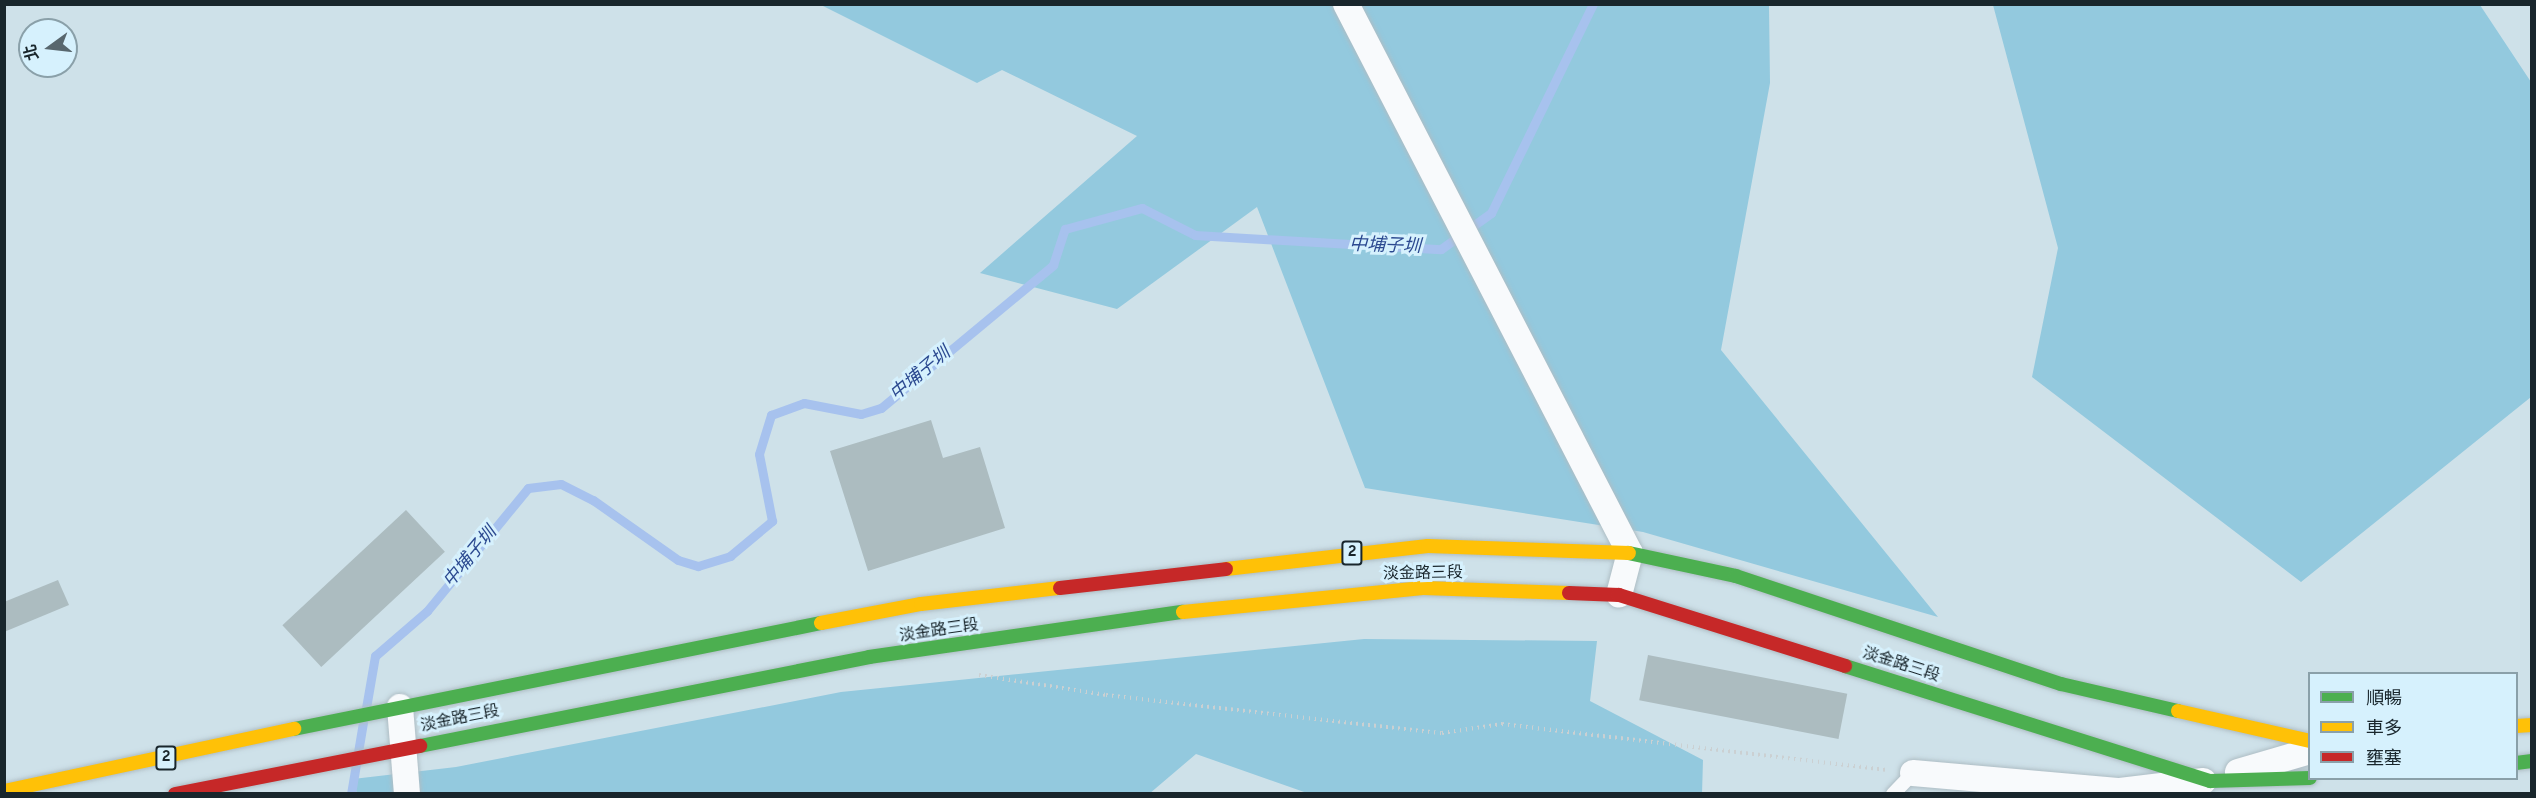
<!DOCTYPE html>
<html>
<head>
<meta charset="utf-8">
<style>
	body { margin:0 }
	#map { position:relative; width:2536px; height:798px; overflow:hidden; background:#cee1e9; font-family:Overpass,"Noto Sans TC",sans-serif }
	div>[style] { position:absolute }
	.forest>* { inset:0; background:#93c9de }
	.stream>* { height:9px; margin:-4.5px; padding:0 4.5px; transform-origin:4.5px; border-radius:4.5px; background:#a7c2ee }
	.building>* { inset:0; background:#acbcc0; transform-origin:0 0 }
	.path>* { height:4px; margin-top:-2px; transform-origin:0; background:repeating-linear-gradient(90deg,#cbd0d2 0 1.5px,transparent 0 6px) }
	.roads { filter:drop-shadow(0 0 2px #aebdc4) drop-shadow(0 0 2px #aebdc4) }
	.lane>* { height:14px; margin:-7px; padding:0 7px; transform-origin:7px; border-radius:7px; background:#f8fafc }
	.street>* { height:26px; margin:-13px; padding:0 13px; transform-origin:13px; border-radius:13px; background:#f8fafc }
	.fast>* { height:14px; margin:-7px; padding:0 7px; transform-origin:7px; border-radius:7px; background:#4caf50 }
	.slow>* { height:14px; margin:-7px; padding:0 7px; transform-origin:7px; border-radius:7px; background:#ffc107 }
	.jam>* { height:14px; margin:-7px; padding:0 7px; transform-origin:7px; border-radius:7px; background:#c62828 }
	span { translate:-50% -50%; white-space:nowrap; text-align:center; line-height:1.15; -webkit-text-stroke:6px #d6f1fd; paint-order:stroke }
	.shield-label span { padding:2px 4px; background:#d6f1fd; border:2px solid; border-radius:4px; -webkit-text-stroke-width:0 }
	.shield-label { font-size:15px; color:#19262c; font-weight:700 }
	.street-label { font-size:16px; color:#19262c }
	.water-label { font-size:18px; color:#2b4990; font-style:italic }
	.frame { position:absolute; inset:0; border:6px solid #19262c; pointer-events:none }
	.legend { position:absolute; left:2308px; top:672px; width:210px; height:108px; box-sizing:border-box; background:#d6f1fd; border:2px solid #8aa0a9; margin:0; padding:8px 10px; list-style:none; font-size:18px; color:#19262c }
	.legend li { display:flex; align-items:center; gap:12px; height:30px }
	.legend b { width:30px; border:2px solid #8aa0a9 }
	.north { position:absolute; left:18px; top:18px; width:60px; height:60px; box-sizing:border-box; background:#d6f1fd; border:2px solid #8aa0a9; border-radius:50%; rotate:255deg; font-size:16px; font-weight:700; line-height:24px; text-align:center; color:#19262c }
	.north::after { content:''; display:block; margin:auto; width:21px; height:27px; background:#58676e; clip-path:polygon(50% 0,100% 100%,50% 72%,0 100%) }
</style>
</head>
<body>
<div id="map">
	<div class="forest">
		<i style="clip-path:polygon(821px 5px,1769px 5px,1770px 83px,1721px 350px,1938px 617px,1643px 532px,1365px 488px,1257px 207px,1117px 309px,980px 273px,1137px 136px,1002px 70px,977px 83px)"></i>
		<i style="clip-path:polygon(1993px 5px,2480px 5px,2531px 82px,2531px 397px,2301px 582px,2032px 377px,2058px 248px)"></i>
		<i style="clip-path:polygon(1364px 639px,1597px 641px,1590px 701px,1703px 760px,1702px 794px,1307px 793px,1196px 754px,1149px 794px,357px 794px,353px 779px,456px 767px,841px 692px)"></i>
	</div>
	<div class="stream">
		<i style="left:366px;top:708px;width:53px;rotate:-80.2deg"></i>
		<i style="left:375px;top:656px;width:69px;rotate:-40.9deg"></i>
		<i style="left:427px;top:611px;width:159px;rotate:-50.6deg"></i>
		<i style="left:528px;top:488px;width:33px;rotate:-7deg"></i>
		<i style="left:561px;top:484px;width:36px;rotate:27deg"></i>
		<i style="left:593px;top:500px;width:104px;rotate:35.2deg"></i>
		<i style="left:678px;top:560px;width:21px;rotate:17deg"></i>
		<i style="left:698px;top:566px;width:34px;rotate:-17deg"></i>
		<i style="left:730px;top:556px;width:55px;rotate:-39.8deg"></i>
		<i style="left:772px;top:521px;width:68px;rotate:-101deg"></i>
		<i style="left:759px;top:454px;width:41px;rotate:-72.9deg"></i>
		<i style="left:771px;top:415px;width:35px;rotate:-20deg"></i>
		<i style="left:804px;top:403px;width:58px;rotate:10.9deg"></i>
		<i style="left:861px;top:414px;width:21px;rotate:-17deg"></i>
		<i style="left:881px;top:408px;width:224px;rotate:-39.7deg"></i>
		<i style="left:1053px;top:265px;width:38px;rotate:-72deg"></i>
		<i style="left:1065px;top:229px;width:80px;rotate:-15.3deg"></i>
		<i style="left:1142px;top:208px;width:59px;rotate:27deg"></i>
		<i style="left:1195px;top:235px;width:246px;rotate:3.3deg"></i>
		<i style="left:1441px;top:249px;width:62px;rotate:-35.8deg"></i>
		<i style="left:1491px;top:213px;width:233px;rotate:-64deg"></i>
		<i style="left:351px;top:794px;width:73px;rotate:-80.5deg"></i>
	</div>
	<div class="building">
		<i style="clip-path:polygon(931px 420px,943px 458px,980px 447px,1005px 528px,868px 571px,830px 451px)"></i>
		<i style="left:406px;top:510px;width:57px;height:169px;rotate:47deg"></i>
		<i style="clip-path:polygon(58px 580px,69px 605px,4px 632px,4px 602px)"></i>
		<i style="left:1648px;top:655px;width:203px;height:46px;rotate:11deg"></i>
	</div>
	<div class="path">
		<i style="left:979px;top:675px;width:129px;rotate:8.9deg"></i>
		<i style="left:1106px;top:695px;width:338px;rotate:6.5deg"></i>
		<i style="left:1442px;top:733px;width:61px;rotate:-8.5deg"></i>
		<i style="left:1502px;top:724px;width:386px;rotate:6.8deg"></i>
	</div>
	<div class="roads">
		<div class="lane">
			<i style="left:1893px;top:794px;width:29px;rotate:-46deg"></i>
		</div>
		<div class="street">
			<i style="left:1346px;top:4px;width:618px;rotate:62.65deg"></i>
			<i style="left:1630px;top:553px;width:43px;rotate:104.7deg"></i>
			<i style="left:400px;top:707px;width:87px;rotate:85.4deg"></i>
			<i style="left:2238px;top:772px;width:75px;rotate:-16.3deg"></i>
			<i style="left:1913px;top:773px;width:208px;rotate:5deg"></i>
			<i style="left:2120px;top:791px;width:84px;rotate:-6.9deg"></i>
		</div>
		<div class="fast">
			<i style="left:1629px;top:553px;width:109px;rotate:12.1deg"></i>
			<i style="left:1736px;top:576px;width:342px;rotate:18.4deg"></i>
			<i style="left:2061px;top:684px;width:120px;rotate:13deg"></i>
			<i style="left:1845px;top:666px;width:383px;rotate:17.5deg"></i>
			<i style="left:2210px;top:781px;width:100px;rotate:-1.7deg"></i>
			<i style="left:294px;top:729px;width:538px;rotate:-11.37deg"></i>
			<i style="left:420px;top:746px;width:458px;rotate:-11.2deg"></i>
			<i style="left:869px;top:657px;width:317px;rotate:-8.2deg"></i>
			<i style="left:2516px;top:763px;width:16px;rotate:-7deg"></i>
		</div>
		<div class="slow">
			<i style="left:1226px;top:569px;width:203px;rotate:-6.5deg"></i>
			<i style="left:1428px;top:546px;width:201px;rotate:2deg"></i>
			<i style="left:1183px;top:612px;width:241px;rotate:-5.7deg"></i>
			<i style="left:1423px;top:588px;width:146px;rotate:2deg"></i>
			<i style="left:821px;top:623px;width:102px;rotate:-10.8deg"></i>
			<i style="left:921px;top:604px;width:140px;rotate:-6.6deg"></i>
			<i style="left:2178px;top:711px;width:135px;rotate:12.8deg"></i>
			<i style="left:2516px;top:726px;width:16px;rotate:-4deg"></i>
			<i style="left:4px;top:791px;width:297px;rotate:-12.1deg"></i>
		</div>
		<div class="jam">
			<i style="left:1060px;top:588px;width:167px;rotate:-6.5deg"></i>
			<i style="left:1569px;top:593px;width:50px;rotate:2.3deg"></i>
			<i style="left:1619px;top:595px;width:237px;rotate:17.4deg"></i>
			<i style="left:175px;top:794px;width:250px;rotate:-11.1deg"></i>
		</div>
	</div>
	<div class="shield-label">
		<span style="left:1352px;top:553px">2</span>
		<span style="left:166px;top:758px">2</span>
	</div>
	<div class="street-label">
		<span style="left:1423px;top:574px;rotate:-1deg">淡金路三段</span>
		<span style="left:939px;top:631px;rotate:-8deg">淡金路三段</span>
		<span style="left:1901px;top:665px;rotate:18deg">淡金路三段</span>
		<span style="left:460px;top:719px;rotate:-11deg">淡金路三段</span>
	</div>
	<div class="water-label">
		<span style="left:1385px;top:247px;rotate:2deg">中埔子圳</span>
		<span style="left:921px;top:375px;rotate:-40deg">中埔子圳</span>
		<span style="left:471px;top:558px;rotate:-50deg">中埔子圳</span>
	</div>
	<div class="frame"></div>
	<ul class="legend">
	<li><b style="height:8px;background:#4caf50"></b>順暢</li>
	<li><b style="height:8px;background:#ffc107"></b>車多</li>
	<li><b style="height:8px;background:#c62828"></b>壅塞</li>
	</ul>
	<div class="north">北</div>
</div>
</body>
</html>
